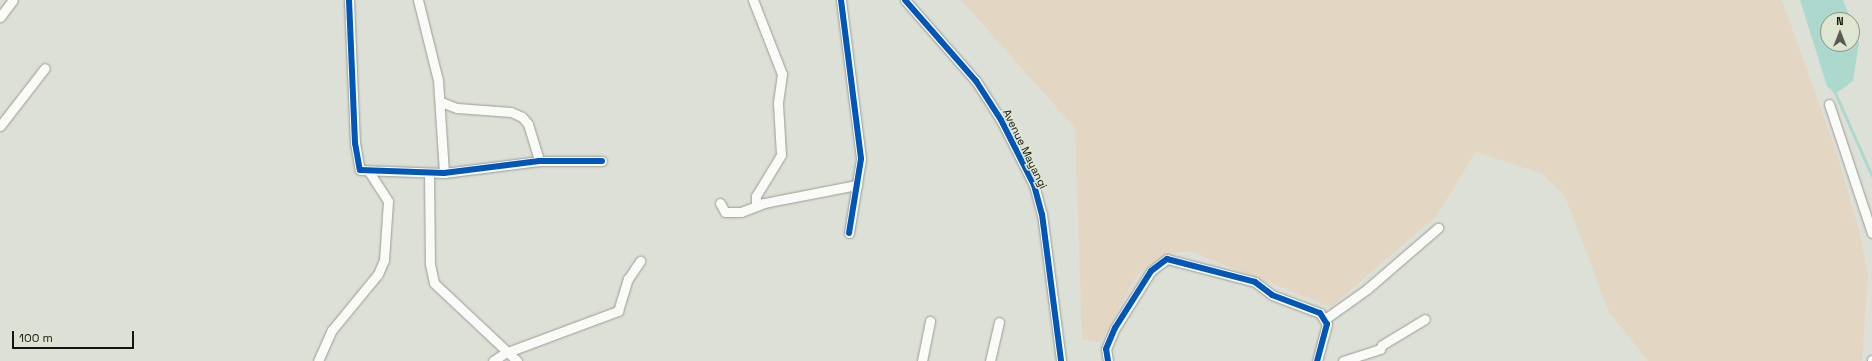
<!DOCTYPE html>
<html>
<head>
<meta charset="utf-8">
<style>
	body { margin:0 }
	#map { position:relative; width:1872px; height:361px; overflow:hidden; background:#dde0d6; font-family:"Space Grotesk",sans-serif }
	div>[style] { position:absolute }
	.green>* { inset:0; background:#e3d6c3 }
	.water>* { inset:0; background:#acd8cd }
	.stream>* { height:2.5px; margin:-1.25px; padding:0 1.25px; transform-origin:1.25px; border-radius:1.25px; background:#acd8cd }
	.roads { filter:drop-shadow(0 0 1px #9a9c95) drop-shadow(0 0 1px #9a9c95) }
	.minor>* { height:9px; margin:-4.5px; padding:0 4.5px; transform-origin:4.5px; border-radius:4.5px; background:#fafaf9 }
	.cycleway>* { height:6px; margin:-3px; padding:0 3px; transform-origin:3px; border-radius:3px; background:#0057b8 }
	span { translate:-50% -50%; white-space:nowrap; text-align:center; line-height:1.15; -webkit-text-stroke:3.5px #dee5d1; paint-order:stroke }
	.street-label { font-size:11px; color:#13150e }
	.north { position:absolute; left:1820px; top:12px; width:40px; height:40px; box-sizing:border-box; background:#dee5d1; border:1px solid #8d9283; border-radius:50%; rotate:0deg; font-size:11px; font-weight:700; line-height:16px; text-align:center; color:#13150e }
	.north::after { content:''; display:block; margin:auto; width:14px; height:18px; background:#5a5c54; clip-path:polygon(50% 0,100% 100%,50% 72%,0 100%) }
	.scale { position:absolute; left:12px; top:331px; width:122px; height:18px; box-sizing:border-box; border:2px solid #13150e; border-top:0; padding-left:5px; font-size:12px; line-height:14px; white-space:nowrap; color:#13150e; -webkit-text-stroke:3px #dee5d1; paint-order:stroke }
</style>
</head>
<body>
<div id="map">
	<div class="green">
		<i style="clip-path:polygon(961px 0,1782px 0,1837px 154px,1859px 231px,1868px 275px,1862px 361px,1648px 361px,1609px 312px,1565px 196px,1543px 174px,1476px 152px,1436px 216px,1331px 307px,1189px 251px,1173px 253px,1156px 259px,1138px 274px,1100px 343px,1082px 339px,1075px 128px)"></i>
	</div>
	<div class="water">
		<i style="clip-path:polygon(1800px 0,1843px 0,1851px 20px,1828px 20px,1828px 44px,1852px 44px,1852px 24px,1859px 43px,1853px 81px,1835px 94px,1827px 86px)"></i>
	</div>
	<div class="stream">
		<i style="left:1835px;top:92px;width:91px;rotate:66deg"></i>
	</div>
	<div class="roads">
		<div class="minor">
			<i style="left:349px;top:0;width:143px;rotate:87.6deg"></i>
			<i style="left:355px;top:143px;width:27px;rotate:80deg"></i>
			<i style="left:360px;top:170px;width:84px;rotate:2deg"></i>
			<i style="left:444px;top:173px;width:96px;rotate:-7.2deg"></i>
			<i style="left:539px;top:161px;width:63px"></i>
			<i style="left:418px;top:0;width:82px;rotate:76deg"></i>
			<i style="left:438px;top:80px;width:93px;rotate:86.3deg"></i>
			<i style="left:753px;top:0;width:79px;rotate:68.6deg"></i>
			<i style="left:782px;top:74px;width:30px;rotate:98deg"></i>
			<i style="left:778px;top:104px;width:51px;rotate:86.6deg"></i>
			<i style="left:781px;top:155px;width:48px;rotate:121.4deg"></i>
			<i style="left:756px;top:196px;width:9px;rotate:90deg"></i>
			<i style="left:841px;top:0;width:160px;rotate:82.8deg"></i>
			<i style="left:861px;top:159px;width:75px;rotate:99.2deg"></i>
			<i style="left:905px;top:0;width:108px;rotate:48.8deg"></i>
			<i style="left:976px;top:81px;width:46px;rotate:57.3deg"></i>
			<i style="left:1001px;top:120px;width:73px;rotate:63.1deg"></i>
			<i style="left:1034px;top:185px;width:30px;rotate:75deg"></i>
			<i style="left:1042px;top:214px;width:148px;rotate:82.6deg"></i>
			<i style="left:0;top:17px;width:21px;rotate:-53deg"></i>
			<i style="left:441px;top:102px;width:17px;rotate:21deg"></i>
			<i style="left:457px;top:108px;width:54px;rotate:4.2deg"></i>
			<i style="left:511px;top:112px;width:12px;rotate:24deg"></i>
			<i style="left:522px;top:117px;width:9px;rotate:49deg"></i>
			<i style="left:528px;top:124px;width:39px;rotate:73deg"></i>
			<i style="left:1829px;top:104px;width:136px;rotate:71.6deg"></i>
			<i style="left:0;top:126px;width:73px;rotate:-52.2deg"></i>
			<i style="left:429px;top:173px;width:91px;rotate:89.4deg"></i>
			<i style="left:430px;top:264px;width:19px;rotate:78deg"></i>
			<i style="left:434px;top:283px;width:114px;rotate:43.2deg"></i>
			<i style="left:720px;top:203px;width:10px;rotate:61deg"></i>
			<i style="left:725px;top:212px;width:16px"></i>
			<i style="left:741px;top:212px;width:25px;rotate:-21deg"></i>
			<i style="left:764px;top:203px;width:95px;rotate:-11deg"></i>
			<i style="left:1325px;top:319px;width:52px;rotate:-35.5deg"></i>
			<i style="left:1367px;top:289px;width:94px;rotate:-40.7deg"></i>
			<i style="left:318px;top:361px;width:34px;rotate:-66deg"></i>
			<i style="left:332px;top:330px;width:72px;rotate:-50.6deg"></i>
			<i style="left:378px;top:274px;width:15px;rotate:-67deg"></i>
			<i style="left:384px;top:260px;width:59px;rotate:-86.1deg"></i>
			<i style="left:388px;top:201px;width:35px;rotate:-123deg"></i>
			<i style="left:493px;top:361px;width:14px;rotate:-34deg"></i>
			<i style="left:505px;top:353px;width:121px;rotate:-20.4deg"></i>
			<i style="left:618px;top:311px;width:34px;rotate:-73deg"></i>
			<i style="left:628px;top:279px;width:22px;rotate:-56deg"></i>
			<i style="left:922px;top:361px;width:41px;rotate:-78.7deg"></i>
			<i style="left:990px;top:361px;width:40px;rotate:-77deg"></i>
			<i style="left:1108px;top:361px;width:12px;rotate:-99deg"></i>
			<i style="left:1106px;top:349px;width:23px;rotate:-67deg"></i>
			<i style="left:1115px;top:328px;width:67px;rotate:-57.7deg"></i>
			<i style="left:1151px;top:271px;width:20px;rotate:-37deg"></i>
			<i style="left:1167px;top:259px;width:91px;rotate:14.6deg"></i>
			<i style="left:1255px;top:282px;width:21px;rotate:37deg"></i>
			<i style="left:1272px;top:295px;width:51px;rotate:20.6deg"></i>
			<i style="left:1320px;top:313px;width:13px;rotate:58deg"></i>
			<i style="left:1327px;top:324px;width:38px;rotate:105deg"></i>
			<i style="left:1343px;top:361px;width:39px;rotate:-18deg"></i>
			<i style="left:1380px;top:349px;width:4px;rotate:-63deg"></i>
			<i style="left:1382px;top:345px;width:50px;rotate:-31.2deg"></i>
			<i style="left:1872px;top:361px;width:1px;rotate:-90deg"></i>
		</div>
	</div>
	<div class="cycleway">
		<i style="left:349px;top:0;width:143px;rotate:87.6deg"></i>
		<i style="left:355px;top:143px;width:27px;rotate:80deg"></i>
		<i style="left:360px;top:170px;width:84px;rotate:2deg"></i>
		<i style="left:444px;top:173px;width:96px;rotate:-7.2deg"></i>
		<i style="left:539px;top:161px;width:63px"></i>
		<i style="left:841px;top:0;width:160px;rotate:82.8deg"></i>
		<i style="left:861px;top:159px;width:75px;rotate:99.2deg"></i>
		<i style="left:905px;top:0;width:108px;rotate:48.8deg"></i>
		<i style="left:976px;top:81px;width:46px;rotate:57.3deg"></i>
		<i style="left:1001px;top:120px;width:73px;rotate:63.1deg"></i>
		<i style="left:1034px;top:185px;width:30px;rotate:75deg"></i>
		<i style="left:1042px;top:214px;width:148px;rotate:82.6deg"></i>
		<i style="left:1108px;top:361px;width:12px;rotate:-99deg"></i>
		<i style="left:1106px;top:349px;width:23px;rotate:-67deg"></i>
		<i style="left:1115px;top:328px;width:67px;rotate:-57.7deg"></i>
		<i style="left:1151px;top:271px;width:20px;rotate:-37deg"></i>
		<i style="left:1167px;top:259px;width:91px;rotate:14.6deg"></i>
		<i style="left:1255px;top:282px;width:21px;rotate:37deg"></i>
		<i style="left:1272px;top:295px;width:51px;rotate:20.6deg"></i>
		<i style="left:1320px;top:313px;width:13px;rotate:58deg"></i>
		<i style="left:1327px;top:324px;width:38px;rotate:105deg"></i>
	</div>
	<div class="street-label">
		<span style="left:1025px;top:149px;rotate:64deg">Avenue Mayangi</span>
	</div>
	<div class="north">N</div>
	<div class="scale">100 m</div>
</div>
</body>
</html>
